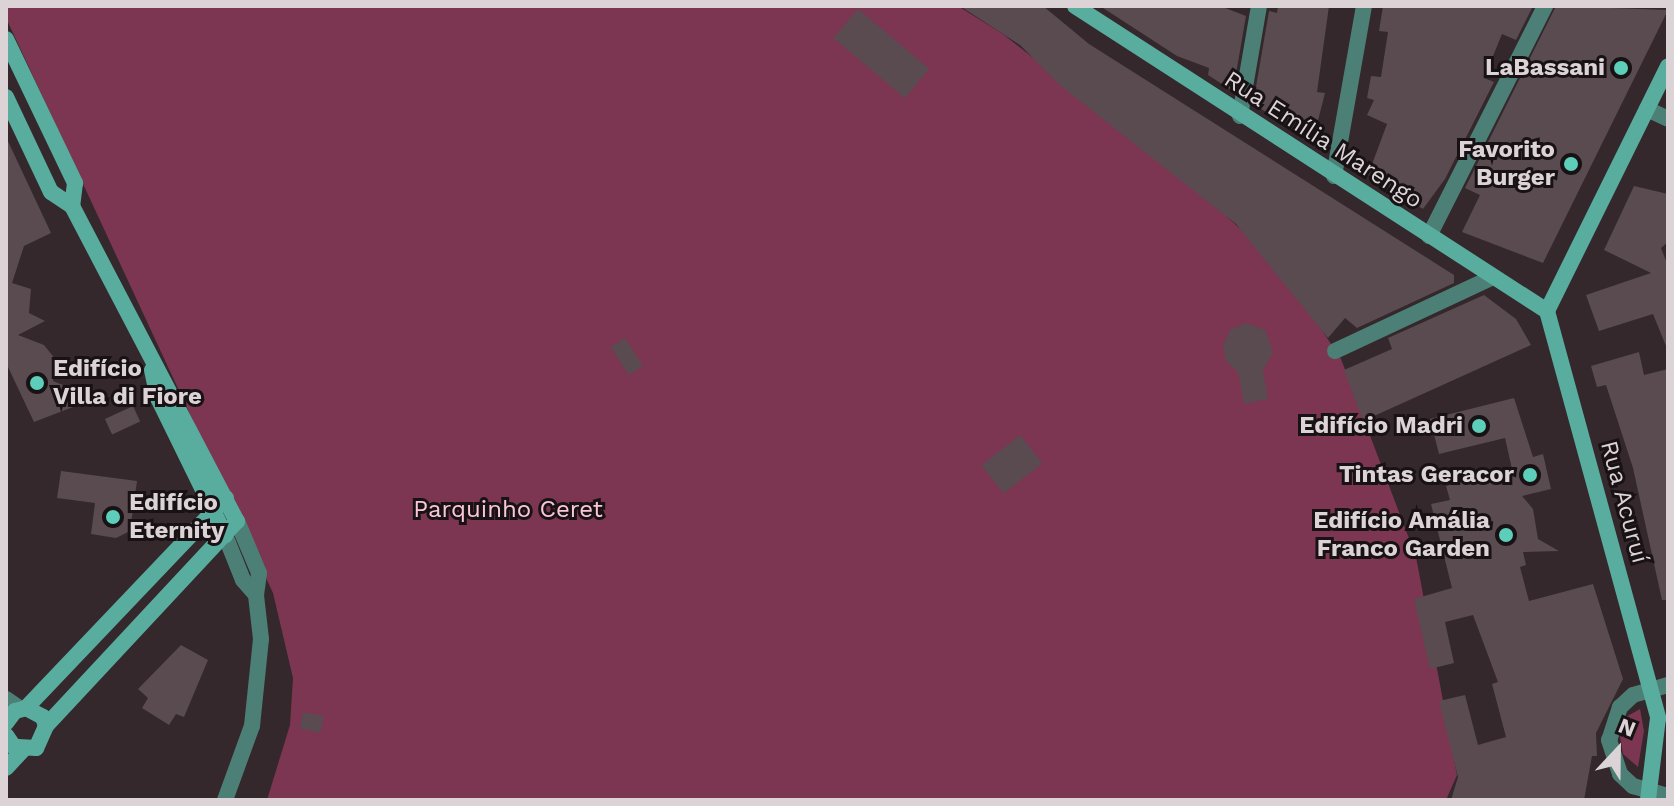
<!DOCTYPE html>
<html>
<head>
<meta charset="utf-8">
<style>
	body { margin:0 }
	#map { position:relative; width:1674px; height:806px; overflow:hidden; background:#34282c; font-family:"Work Sans",sans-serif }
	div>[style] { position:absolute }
	.green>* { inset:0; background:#7c3652 }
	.building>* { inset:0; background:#594b4f; transform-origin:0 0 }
	.street>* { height:16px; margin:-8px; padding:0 8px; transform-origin:8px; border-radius:8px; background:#4c7f75 }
	.secondary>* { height:16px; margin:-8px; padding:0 8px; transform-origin:8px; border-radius:8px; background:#58ad9e }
	.dots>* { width:22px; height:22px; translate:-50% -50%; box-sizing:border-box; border:4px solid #181214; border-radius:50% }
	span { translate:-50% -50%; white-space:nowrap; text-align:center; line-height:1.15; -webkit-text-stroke:6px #181214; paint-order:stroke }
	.poi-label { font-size:24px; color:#dbd3d6; font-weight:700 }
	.right { translate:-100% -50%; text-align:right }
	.left { translate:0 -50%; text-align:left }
	.street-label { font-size:24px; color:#dbd3d6 }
	.park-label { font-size:24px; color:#fbc7d8 }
	.frame { position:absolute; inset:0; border:8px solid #dbd3d6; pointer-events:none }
	.north { position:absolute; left:1578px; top:710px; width:80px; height:80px; -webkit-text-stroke:6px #181214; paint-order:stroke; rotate:22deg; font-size:22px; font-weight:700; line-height:32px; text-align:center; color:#dbd3d6 }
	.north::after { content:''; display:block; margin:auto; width:28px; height:36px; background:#dbd3d6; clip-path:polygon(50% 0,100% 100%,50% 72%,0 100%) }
</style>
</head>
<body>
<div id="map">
	<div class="green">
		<i style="clip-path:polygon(6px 6px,958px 6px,1003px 34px,1192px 184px,1278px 264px,1341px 359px,1416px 557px,1457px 775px,1446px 800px,267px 800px,290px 725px,293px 678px,273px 593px,6px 18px)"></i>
		<i style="clip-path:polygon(1640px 709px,1644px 731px,1638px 767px,1623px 754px,1620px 736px,1624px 718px)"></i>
	</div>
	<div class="building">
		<i style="clip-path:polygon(960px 6px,1043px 6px,1089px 44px,1454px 275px,1454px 283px,1357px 328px,1345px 318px,1328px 338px,1236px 224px,1061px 86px,1020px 45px)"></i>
		<i style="clip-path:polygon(1100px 6px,1220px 6px,1246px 16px,1233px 91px,1208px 75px,1209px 68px,1177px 56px)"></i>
		<i style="clip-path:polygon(1278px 6px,1329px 6px,1317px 92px,1325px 93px,1313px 140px,1253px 104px,1269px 11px,1277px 13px)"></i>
		<i style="clip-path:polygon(1383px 6px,1533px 6px,1516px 40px,1502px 34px,1484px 78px,1494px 82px,1445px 179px,1423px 209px,1368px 175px,1387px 124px,1367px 115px,1374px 100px,1367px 98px,1371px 76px,1381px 77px,1388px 32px,1379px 31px)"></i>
		<i style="clip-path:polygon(1556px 6px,1668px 10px,1543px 263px,1462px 232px,1480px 195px,1465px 188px)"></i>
		<i style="left:858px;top:9px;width:93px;height:38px;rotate:40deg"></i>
		<i style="clip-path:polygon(6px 137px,51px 233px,24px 246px,12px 283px,31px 289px,29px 313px,45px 321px,18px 335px,44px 345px,56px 360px,53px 381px,68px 387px,73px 407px,34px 422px,8px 367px)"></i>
		<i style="clip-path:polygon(1634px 186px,1668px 194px,1668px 242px,1661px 248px,1668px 266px,1668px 351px,1653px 314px,1599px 331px,1586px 295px,1651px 273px,1604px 250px)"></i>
		<i style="clip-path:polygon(1484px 295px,1516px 319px,1531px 345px,1363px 421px,1344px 370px,1392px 349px,1388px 338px)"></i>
		<i style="clip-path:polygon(1246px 323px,1265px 330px,1273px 352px,1263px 370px,1268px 399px,1244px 404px,1238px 372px,1226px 361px,1223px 346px,1230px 330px)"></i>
		<i style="left:625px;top:338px;width:33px;height:17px;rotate:57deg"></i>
		<i style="clip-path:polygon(1639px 352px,1644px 375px,1668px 369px,1668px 600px,1662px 600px,1633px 468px,1606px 385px,1597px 387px,1591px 366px)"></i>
		<i style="clip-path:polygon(1514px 398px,1533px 457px,1543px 454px,1551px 489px,1522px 496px,1533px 509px,1538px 539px,1559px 551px,1523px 552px,1526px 565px,1520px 567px,1529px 601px,1593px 584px,1623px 679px,1596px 733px,1597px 756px,1592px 756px,1584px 800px,1451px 800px,1458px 777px,1439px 701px,1465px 695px,1478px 745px,1506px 737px,1492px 684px,1498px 682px,1473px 615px,1445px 622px,1454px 663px,1430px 669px,1414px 599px,1452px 588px,1431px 504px,1450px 500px,1446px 486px,1512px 469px,1505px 438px,1439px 454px,1430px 419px)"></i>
		<i style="left:133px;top:406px;width:17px;height:31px;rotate:65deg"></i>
		<i style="left:1020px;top:435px;width:36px;height:49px;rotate:52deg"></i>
		<i style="clip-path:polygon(61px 471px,137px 481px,130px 531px,116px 538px,91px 534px,95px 503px,57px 498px)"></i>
		<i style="clip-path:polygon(181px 645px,208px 660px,184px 717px,176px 714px,169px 725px,142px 708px,148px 698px,138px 689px)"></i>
		<i style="left:303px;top:712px;width:21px;height:17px;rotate:11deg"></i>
	</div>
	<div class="street">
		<i style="left:1647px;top:109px;width:23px;rotate:25deg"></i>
		<i style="left:1240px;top:116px;width:112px;rotate:-80.2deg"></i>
		<i style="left:1334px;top:176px;width:173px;rotate:-80deg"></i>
		<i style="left:1429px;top:236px;width:258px;rotate:-63.2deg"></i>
		<i style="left:1335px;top:351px;width:174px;rotate:-25.1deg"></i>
		<i style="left:225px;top:535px;width:48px;rotate:68.2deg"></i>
		<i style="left:243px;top:580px;width:20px;rotate:49deg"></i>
		<i style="left:1668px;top:685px;width:36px;rotate:164deg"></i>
		<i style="left:1633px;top:695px;width:18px;rotate:137deg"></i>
		<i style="left:1620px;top:707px;width:35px;rotate:108deg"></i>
		<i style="left:1609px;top:740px;width:36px;rotate:72deg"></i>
		<i style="left:1620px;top:774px;width:18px;rotate:43deg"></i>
		<i style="left:1633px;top:786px;width:36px;rotate:16deg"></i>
		<i style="left:6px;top:699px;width:18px;rotate:34deg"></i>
		<i style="left:225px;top:800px;width:79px;rotate:-70deg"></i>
		<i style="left:252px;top:726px;width:87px;rotate:-84.1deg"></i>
		<i style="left:261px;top:639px;width:44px;rotate:-96.5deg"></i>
		<i style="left:256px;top:595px;width:22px;rotate:-82deg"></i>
		<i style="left:259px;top:573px;width:56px;rotate:-112.9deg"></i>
	</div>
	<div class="secondary">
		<i style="left:1075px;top:6px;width:562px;rotate:32.87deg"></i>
		<i style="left:6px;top:39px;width:160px;rotate:64.4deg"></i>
		<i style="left:75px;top:183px;width:23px;rotate:97deg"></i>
		<i style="left:6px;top:97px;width:105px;rotate:64.7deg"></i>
		<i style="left:51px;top:192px;width:25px;rotate:34deg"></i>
		<i style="left:72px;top:206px;width:356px;rotate:62.4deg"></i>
		<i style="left:237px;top:521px;width:280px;rotate:133deg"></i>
		<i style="left:1547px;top:311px;width:422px;rotate:74.7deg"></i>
		<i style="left:1658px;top:718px;width:83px;rotate:97deg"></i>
		<i style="left:1547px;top:311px;width:273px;rotate:-63.7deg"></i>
		<i style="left:152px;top:370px;width:29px;rotate:78deg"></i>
		<i style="left:158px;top:398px;width:153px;rotate:63.9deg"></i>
		<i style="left:26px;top:708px;width:290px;rotate:-46.4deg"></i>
		<i style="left:6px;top:723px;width:15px;rotate:-53deg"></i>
		<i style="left:15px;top:711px;width:11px;rotate:-15deg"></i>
		<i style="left:26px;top:708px;width:19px;rotate:28deg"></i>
		<i style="left:43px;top:717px;width:9px;rotate:72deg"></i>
		<i style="left:46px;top:726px;width:24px;rotate:114deg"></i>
		<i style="left:36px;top:748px;width:22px;rotate:-177deg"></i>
		<i style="left:14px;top:747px;width:14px;rotate:-124deg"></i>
		<i style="left:6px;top:768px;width:25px;rotate:-47deg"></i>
	</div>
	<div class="dots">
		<i style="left:1621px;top:68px;background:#5cceba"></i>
		<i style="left:1571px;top:164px;background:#5cceba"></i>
		<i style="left:37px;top:383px;background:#5cceba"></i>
		<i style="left:1479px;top:426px;background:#5cceba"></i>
		<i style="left:1530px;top:475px;background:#5cceba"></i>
		<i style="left:113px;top:517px;background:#5cceba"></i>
		<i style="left:1506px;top:535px;background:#5cceba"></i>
	</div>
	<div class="poi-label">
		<span class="right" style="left:1605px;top:68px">LaBassani</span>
		<span class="right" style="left:1555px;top:164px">Favorito<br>Burger</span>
		<span class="left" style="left:53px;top:383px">Edifício<br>Villa di Fiore</span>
		<span class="right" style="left:1463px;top:426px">Edifício Madri</span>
		<span class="right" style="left:1514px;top:475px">Tintas Geracor</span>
		<span class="left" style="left:129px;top:517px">Edifício<br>Eternity</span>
		<span class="right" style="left:1490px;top:535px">Edifício Amália<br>Franco Garden</span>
	</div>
	<div class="street-label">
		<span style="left:1323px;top:140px;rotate:33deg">Rua Emília Marengo</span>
		<span style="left:1624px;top:502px;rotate:75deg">Rua Acuruí</span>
	</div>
	<div class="park-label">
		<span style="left:508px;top:510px">Parquinho Ceret</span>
	</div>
	<div class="frame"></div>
	<div class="north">N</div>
</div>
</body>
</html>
